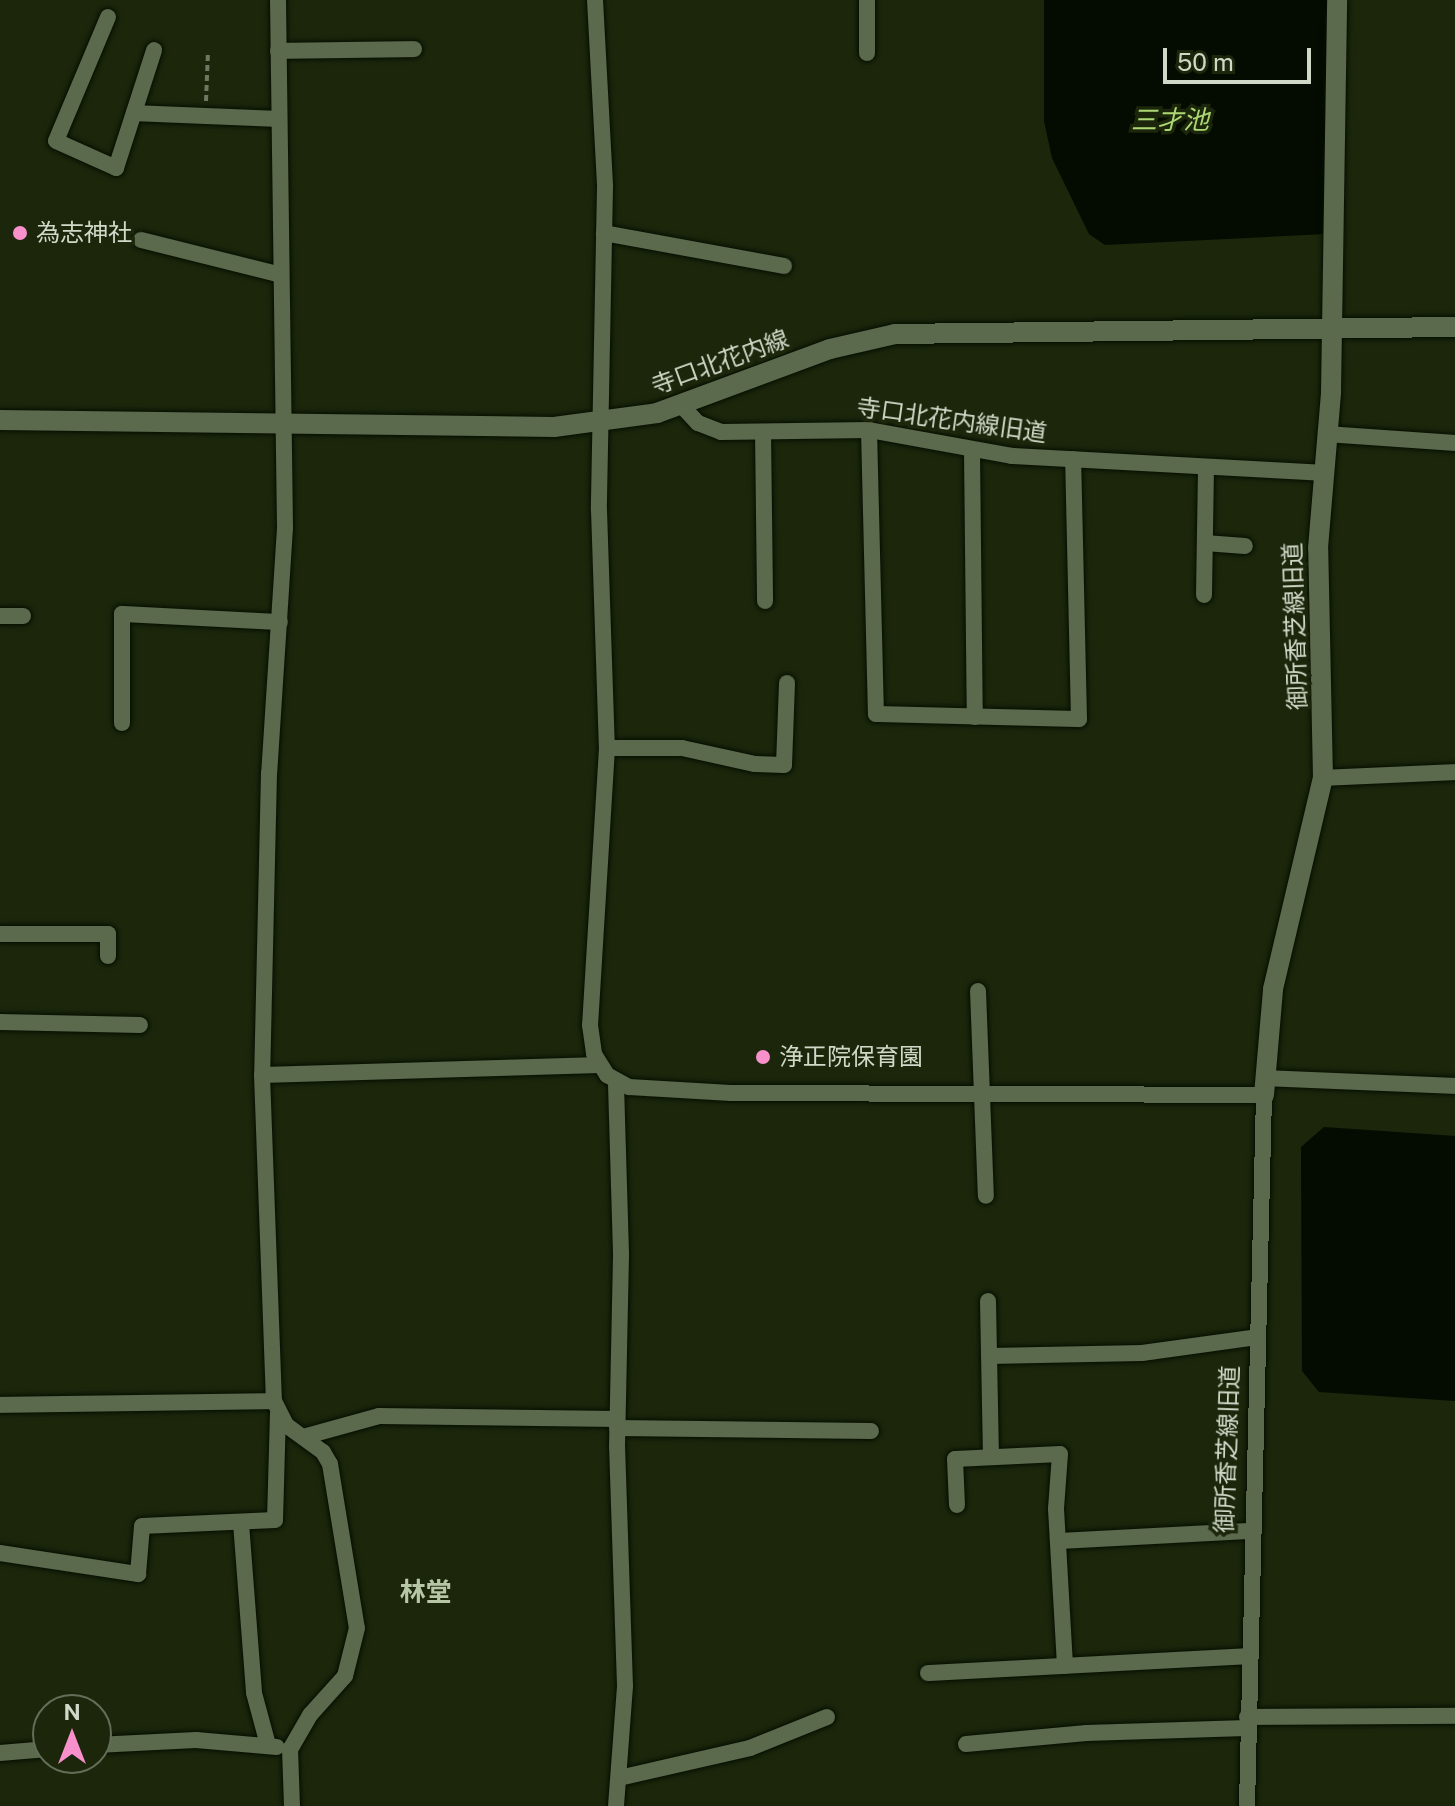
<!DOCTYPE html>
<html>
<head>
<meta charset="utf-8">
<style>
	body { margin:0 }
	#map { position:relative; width:1455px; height:1806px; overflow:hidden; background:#1b260b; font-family:"Public Sans","Noto Sans JP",sans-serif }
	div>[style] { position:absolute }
	.water>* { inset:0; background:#040b00 }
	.path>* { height:4px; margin-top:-2px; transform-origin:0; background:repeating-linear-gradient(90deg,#6e7761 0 6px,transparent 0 10px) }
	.roads { filter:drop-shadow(0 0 2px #060e00) drop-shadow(0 0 2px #060e00) }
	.minor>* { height:16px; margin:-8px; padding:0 8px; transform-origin:8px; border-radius:8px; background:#5b694c }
	.tertiary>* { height:20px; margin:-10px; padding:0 10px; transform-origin:10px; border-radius:10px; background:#5b694c }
	.secondary>* { height:20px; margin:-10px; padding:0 10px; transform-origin:10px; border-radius:10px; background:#5b694c }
	.dots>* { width:22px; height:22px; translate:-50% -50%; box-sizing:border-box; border:4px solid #1b260b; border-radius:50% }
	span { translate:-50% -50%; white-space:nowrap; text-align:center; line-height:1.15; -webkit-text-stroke:7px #1b260b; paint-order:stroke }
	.poi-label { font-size:24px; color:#d0d8c8 }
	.left { translate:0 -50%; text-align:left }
	.street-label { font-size:24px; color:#d0d8c8 }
	.water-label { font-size:26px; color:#acd673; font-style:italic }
	.neighbourhood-label { font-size:26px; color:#b7c7a6; font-weight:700 }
	.north { position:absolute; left:32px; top:1694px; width:80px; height:80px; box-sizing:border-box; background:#1b260b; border:2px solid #636d57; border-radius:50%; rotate:0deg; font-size:22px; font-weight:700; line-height:32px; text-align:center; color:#d0d8c8 }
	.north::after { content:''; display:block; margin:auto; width:28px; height:36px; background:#f890cc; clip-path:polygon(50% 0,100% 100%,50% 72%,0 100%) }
	.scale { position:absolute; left:1163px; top:48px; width:148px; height:36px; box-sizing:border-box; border:4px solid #d0d8c8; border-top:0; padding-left:10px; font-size:24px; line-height:28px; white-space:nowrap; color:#d0d8c8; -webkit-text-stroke:6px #1b260b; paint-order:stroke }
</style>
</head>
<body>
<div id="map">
	<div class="water">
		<i style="clip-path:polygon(1044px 0,1327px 0,1325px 234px,1105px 245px,1089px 234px,1052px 158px,1044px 121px)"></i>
		<i style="clip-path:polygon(1324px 1127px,1455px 1136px,1455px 1401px,1319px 1392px,1302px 1371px,1301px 1147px)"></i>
	</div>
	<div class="path">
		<i style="left:206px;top:101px;width:50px;rotate:-87.7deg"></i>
	</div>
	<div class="roads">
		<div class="minor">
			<i style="left:278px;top:0;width:528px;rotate:89.24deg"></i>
			<i style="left:285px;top:528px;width:246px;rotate:93.7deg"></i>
			<i style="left:269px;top:773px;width:302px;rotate:91.3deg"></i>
			<i style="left:262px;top:1075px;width:326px;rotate:87.9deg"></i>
			<i style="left:274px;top:1401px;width:27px;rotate:63deg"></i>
			<i style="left:286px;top:1425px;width:46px;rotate:36.1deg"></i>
			<i style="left:323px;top:1452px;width:14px;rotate:60deg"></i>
			<i style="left:330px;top:1464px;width:166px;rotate:80.7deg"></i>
			<i style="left:357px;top:1628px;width:49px;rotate:104deg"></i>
			<i style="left:345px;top:1676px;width:52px;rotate:131.9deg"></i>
			<i style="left:310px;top:1715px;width:39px;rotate:120deg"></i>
			<i style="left:290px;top:1749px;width:57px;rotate:88deg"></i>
			<i style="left:595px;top:0;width:187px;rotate:86.9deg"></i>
			<i style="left:605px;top:187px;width:323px;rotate:91.1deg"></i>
			<i style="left:599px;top:510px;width:238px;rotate:88.1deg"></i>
			<i style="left:607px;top:748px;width:278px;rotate:93.5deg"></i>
			<i style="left:590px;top:1025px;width:29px;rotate:82deg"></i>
			<i style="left:594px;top:1054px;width:25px;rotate:58deg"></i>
			<i style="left:607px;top:1075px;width:25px;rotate:29deg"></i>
			<i style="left:629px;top:1087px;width:102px;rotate:3.4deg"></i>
			<i style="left:731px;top:1093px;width:533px;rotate:0.21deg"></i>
			<i style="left:1264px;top:1095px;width:711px;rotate:91.37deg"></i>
			<i style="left:867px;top:0;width:53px;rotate:90deg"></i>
			<i style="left:108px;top:17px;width:134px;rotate:112.8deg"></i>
			<i style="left:56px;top:141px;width:66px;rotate:24.2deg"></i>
			<i style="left:116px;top:168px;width:124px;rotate:-72.1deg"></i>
			<i style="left:278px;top:51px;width:136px;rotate:-0.8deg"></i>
			<i style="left:134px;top:113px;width:144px;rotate:2.4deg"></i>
			<i style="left:604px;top:233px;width:183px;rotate:10.4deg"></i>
			<i style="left:141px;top:240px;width:144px;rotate:14deg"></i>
			<i style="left:681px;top:405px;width:25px;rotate:47deg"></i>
			<i style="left:698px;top:423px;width:25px;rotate:21deg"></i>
			<i style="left:721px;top:432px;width:148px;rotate:-0.8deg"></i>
			<i style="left:869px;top:430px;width:145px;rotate:10.3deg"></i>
			<i style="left:1012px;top:456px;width:311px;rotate:3.1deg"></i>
			<i style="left:869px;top:430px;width:284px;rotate:88.6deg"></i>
			<i style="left:876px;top:714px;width:203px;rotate:1.4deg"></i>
			<i style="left:1079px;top:719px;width:260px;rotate:-91.3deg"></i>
			<i style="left:763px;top:432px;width:169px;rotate:89.3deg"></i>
			<i style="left:1327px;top:434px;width:128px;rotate:4deg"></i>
			<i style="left:972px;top:451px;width:266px;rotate:89.4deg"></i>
			<i style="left:1205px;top:543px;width:40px;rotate:4.3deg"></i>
			<i style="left:1204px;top:595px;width:128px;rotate:-89.1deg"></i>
			<i style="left:0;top:616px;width:23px"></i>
			<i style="left:122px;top:723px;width:109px;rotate:-90deg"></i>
			<i style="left:122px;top:614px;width:158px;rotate:2.9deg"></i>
			<i style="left:607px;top:748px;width:75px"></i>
			<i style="left:682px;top:748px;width:75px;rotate:12.4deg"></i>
			<i style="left:755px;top:764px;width:29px;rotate:2deg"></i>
			<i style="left:784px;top:765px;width:82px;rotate:-87.9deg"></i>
			<i style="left:1323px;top:778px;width:132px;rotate:-2.6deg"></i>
			<i style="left:0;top:934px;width:108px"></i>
			<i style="left:108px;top:934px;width:22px;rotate:90deg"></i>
			<i style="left:978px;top:991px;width:205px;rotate:87.8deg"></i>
			<i style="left:0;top:1022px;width:140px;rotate:1.2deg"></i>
			<i style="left:262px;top:1075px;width:338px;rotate:-1.7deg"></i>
			<i style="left:1265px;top:1078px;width:190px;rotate:2.4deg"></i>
			<i style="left:988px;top:1301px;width:156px;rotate:88.9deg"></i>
			<i style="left:989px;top:1356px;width:153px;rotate:-1.1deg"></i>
			<i style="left:1142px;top:1353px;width:116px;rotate:-7.9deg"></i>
			<i style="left:0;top:1405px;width:274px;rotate:-0.8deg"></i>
			<i style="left:617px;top:1428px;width:254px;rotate:0.7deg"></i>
			<i style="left:303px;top:1437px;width:79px;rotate:-15.4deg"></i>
			<i style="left:379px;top:1416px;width:238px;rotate:0.7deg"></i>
			<i style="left:957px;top:1505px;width:46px;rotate:-92.5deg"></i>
			<i style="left:955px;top:1459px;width:105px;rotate:-2.7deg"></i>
			<i style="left:1060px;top:1454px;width:55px;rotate:94.2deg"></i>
			<i style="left:1056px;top:1509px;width:157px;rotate:86.7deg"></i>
			<i style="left:241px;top:1523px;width:170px;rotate:85.6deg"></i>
			<i style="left:254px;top:1693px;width:54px;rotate:74.9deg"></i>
			<i style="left:1058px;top:1541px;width:192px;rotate:-3deg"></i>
			<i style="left:0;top:1553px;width:140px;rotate:8.7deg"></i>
			<i style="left:138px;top:1574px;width:48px;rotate:-85.2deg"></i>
			<i style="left:142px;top:1526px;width:133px;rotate:-2.6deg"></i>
			<i style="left:275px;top:1520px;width:107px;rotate:-88.4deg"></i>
			<i style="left:928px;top:1673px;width:320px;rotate:-3deg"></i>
			<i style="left:1247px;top:1717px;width:208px;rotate:-0.3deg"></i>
			<i style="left:966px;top:1744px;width:121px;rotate:-5.2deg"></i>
			<i style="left:1086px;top:1733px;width:161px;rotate:-1.8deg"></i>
			<i style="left:96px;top:1745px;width:100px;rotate:-2.9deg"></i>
			<i style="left:196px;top:1740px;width:81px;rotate:4.9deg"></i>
			<i style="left:0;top:1753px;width:48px;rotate:-4.8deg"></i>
			<i style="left:619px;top:1778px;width:134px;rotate:-12.9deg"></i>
			<i style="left:750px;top:1748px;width:83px;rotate:-21.9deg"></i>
			<i style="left:616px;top:1806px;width:120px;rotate:-85.7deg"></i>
			<i style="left:625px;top:1686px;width:239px;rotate:-91.9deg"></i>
			<i style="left:617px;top:1447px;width:194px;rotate:-88.8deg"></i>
			<i style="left:621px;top:1253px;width:170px;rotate:-91.7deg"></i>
		</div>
		<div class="tertiary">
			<i style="left:1264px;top:1095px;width:106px;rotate:-85.1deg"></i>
			<i style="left:1273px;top:989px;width:217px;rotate:-76.7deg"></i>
			<i style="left:1323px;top:778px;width:230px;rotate:-91.2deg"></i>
			<i style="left:1318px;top:548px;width:157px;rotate:-85.2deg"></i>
			<i style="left:1331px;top:392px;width:392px;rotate:-89.1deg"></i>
		</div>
		<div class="secondary">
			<i style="left:0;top:420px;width:554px;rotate:0.72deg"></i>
			<i style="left:554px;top:427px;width:104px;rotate:-7.7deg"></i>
			<i style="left:657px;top:413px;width:184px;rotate:-20.3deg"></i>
			<i style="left:830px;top:349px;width:67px;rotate:-13deg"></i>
			<i style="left:895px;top:334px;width:560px;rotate:-0.72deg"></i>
		</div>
	</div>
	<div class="dots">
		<i style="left:20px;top:233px;background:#f890cc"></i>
		<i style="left:763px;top:1057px;background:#f890cc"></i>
	</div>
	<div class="poi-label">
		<span class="left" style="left:36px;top:233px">為志神社</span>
		<span class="left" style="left:779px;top:1057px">浄正院保育園</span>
	</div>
	<div class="street-label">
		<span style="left:720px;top:362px;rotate:-20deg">寺口北花内線</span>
		<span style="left:952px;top:420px;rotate:8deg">寺口北花内線旧道</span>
		<span style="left:1295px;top:626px;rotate:-92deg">御所香芝線旧道</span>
		<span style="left:1227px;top:1449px;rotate:-88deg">御所香芝線旧道</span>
	</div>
	<div class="water-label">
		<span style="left:1170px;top:120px">三才池</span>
	</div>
	<div class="neighbourhood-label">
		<span style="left:426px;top:1592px">林堂</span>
	</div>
	<div class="north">N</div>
	<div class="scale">50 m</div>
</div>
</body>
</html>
